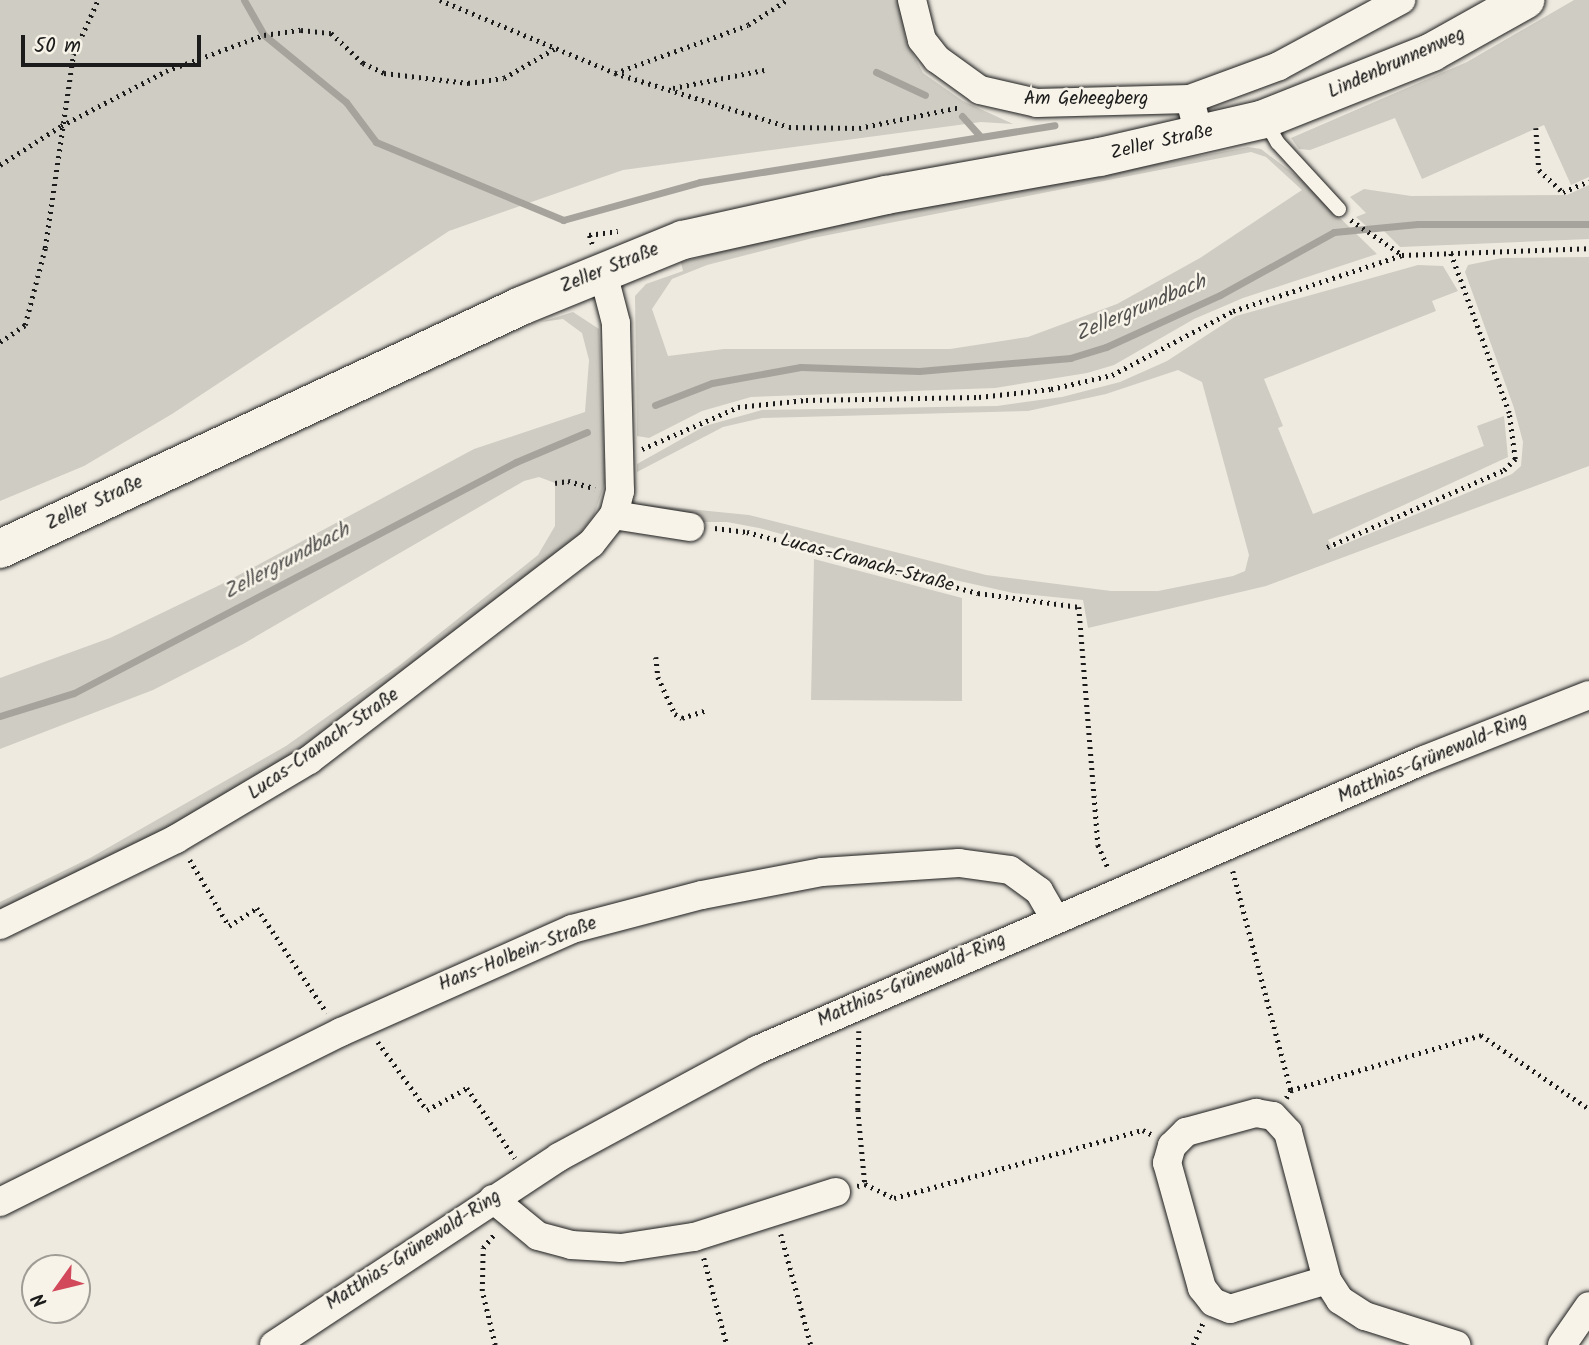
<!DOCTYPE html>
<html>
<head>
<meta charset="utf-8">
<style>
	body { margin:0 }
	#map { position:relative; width:1589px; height:1345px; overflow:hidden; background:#eeeae0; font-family:Kalam,sans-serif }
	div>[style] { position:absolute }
	.green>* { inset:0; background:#cfccc3 }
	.stream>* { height:7px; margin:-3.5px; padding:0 3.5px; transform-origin:3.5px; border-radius:3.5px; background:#a6a39d }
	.path>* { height:4.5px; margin-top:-2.25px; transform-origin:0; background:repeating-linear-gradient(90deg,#1c1c1c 0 2px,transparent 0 7px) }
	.roads { filter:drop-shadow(0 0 2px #1c1c1c) drop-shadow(0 0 2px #1c1c1c) }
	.lane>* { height:14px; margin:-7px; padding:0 7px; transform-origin:7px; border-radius:7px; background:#f7f3e8 }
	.street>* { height:28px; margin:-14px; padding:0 14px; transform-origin:14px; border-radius:14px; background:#f7f3e8 }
	.secondary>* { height:38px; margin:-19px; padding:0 19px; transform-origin:19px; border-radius:19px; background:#f7f3e8 }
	span { translate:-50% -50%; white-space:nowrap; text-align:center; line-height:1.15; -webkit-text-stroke:5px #f7f3e8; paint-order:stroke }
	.street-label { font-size:19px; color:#1c1c1c }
	.water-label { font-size:21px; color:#535250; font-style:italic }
	.north { position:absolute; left:21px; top:1254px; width:70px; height:70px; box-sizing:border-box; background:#f7f3e8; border:2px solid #9f9d96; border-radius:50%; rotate:236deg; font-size:19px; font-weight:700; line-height:28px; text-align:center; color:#1c1c1c }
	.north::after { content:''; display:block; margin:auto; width:24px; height:32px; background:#d1495b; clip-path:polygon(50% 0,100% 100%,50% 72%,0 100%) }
	.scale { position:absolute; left:21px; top:35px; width:180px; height:32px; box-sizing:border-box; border:4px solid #1c1c1c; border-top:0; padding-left:9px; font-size:21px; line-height:24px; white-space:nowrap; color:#1c1c1c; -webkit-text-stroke:5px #f7f3e8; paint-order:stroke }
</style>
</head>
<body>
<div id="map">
	<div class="green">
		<i style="clip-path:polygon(0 0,899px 0,906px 41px,923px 73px,963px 101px,1013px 124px,981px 122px,623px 170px,449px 231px,172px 414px,84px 466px,0 501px)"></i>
		<i style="clip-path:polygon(1574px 0,1589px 0,1589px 177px,1571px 185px,1544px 125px,1422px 179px,1395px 118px,1310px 150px,1299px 149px,1291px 138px,1467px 62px)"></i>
		<i style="clip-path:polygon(evenodd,1248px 147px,1261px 149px,1299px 178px,1377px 254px,1243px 298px,1194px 319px,1114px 365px,1087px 373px,995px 388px,751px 397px,702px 411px,649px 438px,637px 436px,635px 296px,646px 284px,683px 271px,681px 262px,814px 228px,1248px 147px,1251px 152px,1266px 157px,1302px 190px,1200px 258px,1117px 304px,1028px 337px,950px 349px,724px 349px,668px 356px,652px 309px,672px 279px,707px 265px,813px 238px,1251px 152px)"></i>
		<i style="clip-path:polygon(1589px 185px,1589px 239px,1400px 247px,1383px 230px,1373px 232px,1356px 217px,1366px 213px,1350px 197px,1364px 189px,1411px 196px,1567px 195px)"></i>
		<i style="clip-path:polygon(1589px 257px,1589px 466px,1266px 586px,1088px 628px,1083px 600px,1013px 593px,928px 574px,759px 528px,727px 522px,670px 522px,637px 514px,638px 504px,749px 515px,986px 575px,1111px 591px,1158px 591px,1233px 576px,1245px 571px,1249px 555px,1202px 382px,1178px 370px,1106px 394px,1028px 411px,762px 418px,723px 427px,637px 472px,637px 464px,705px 426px,762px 410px,997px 406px,1062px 397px,1120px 382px,1167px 361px,1236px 316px,1418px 265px,1443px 266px,1458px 291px,1432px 301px,1436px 311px,1264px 379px,1283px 426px,1278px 428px,1313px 514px,1484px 446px,1477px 426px,1504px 416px,1508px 457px,1328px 540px,1333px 549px,1512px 474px,1521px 466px,1523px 442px,1514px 408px,1465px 272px,1468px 265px,1502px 258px)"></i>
		<i style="clip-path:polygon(573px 312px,599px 329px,605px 483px,594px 515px,571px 546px,310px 744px,182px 823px,0 911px,0 902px,90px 858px,286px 746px,400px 665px,538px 555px,555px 526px,555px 483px,539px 477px,524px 481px,243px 644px,153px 690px,0 749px,0 678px,110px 638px,224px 583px,474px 449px,585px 412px,589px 360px,582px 333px,563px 319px,541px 322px)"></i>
		<i style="clip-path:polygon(814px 559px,962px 598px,962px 701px,811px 700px)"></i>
	</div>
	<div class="stream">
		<i style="left:244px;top:0;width:40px;rotate:60.3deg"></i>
		<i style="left:264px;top:35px;width:106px;rotate:39.3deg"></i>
		<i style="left:346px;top:102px;width:50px;rotate:53.1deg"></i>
		<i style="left:376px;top:142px;width:203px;rotate:22.6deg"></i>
		<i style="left:563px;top:220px;width:142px;rotate:-15.5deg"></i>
		<i style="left:700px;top:182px;width:359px;rotate:-9.1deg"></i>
		<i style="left:876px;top:72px;width:54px;rotate:25.1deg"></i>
		<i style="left:962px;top:116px;width:27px;rotate:48deg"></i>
		<i style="left:655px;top:405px;width:61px;rotate:-21.1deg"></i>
		<i style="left:712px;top:383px;width:90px;rotate:-10.2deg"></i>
		<i style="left:801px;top:367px;width:118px;rotate:1.9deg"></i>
		<i style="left:919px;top:371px;width:152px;rotate:-4.9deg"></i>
		<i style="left:1070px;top:358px;width:38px;rotate:-17deg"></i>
		<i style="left:1106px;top:347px;width:125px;rotate:-24.5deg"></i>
		<i style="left:1220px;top:295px;width:130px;rotate:-28.9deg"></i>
		<i style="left:1334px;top:232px;width:84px;rotate:-5.4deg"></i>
		<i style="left:1418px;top:224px;width:171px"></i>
		<i style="left:0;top:716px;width:77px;rotate:-17.3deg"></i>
		<i style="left:74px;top:693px;width:499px;rotate:-27.6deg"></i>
		<i style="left:516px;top:462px;width:77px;rotate:-22.9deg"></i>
	</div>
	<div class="path">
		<i style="left:440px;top:0;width:190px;rotate:22.6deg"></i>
		<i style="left:615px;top:73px;width:182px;rotate:17.2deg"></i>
		<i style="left:789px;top:127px;width:70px;rotate:0.8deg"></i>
		<i style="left:859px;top:128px;width:103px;rotate:-11.7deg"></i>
		<i style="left:615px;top:73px;width:141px;rotate:-19.8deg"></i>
		<i style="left:748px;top:25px;width:46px;rotate:-32.7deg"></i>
		<i style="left:673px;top:88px;width:93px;rotate:-11.2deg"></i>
		<i style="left:1536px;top:128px;width:42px;rotate:85.9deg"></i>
		<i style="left:1539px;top:170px;width:33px;rotate:43deg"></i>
		<i style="left:1563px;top:192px;width:28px;rotate:-23deg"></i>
		<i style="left:0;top:165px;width:72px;rotate:-32.6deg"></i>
		<i style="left:61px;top:126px;width:119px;rotate:-27.6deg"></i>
		<i style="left:166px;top:71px;width:104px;rotate:-20.2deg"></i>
		<i style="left:264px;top:35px;width:37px;rotate:-8deg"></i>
		<i style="left:301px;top:30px;width:30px;rotate:6deg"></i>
		<i style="left:331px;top:33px;width:44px;rotate:43.2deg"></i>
		<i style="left:363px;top:63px;width:23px;rotate:25deg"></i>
		<i style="left:384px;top:73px;width:85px;rotate:6.8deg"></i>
		<i style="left:468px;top:83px;width:36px;rotate:-8deg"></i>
		<i style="left:504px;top:78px;width:58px;rotate:-30.1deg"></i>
		<i style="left:1351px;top:220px;width:60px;rotate:34.2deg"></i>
		<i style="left:592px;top:244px;width:9px;rotate:-108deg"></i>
		<i style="left:589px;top:235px;width:29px;rotate:-8deg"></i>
		<i style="left:0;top:342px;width:30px;rotate:-34deg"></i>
		<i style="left:25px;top:325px;width:80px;rotate:-75.4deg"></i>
		<i style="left:45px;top:248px;width:195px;rotate:-81.7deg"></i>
		<i style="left:73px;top:55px;width:60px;rotate:-65.6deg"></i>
		<i style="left:642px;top:449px;width:105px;rotate:-23.6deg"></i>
		<i style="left:738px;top:407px;width:68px;rotate:-5.9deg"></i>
		<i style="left:806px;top:400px;width:173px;rotate:-1deg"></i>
		<i style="left:979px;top:397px;width:72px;rotate:-6.3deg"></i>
		<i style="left:1051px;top:389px;width:63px;rotate:-12.9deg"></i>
		<i style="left:1112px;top:375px;width:137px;rotate:-27.9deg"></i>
		<i style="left:1233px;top:311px;width:178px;rotate:-18.3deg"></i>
		<i style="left:1402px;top:255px;width:187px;rotate:-2.1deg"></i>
		<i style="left:555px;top:483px;width:13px;rotate:-9deg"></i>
		<i style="left:568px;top:481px;width:28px;rotate:15deg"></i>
		<i style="left:715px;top:528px;width:32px;rotate:7deg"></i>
		<i style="left:747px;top:532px;width:239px;rotate:14.8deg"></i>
		<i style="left:978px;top:593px;width:102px;rotate:7.9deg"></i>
		<i style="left:1079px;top:607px;width:239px;rotate:85.4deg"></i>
		<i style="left:1098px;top:845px;width:27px;rotate:66deg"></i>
		<i style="left:1327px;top:547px;width:193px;rotate:-23.5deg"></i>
		<i style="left:1504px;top:470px;width:16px;rotate:-45deg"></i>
		<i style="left:1515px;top:459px;width:46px;rotate:-97.4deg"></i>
		<i style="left:1509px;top:413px;width:171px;rotate:-110.1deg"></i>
		<i style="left:656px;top:657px;width:20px;rotate:84deg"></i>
		<i style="left:658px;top:677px;width:41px;rotate:65.3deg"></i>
		<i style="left:675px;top:714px;width:8px;rotate:30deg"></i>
		<i style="left:682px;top:718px;width:25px;rotate:-18deg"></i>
		<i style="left:190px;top:860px;width:77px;rotate:59.4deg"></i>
		<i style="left:229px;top:926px;width:33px;rotate:-33deg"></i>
		<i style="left:257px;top:908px;width:126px;rotate:56.3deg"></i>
		<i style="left:1233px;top:871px;width:227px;rotate:75.2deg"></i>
		<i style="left:859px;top:1031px;width:79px;rotate:90.7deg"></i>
		<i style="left:858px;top:1110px;width:74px;rotate:84.6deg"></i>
		<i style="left:378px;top:1042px;width:84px;rotate:54.2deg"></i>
		<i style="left:427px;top:1110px;width:46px;rotate:-28.8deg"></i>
		<i style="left:467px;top:1088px;width:85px;rotate:55.6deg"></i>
		<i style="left:1286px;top:1098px;width:9px;rotate:-58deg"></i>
		<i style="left:1291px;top:1090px;width:198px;rotate:-16.1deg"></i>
		<i style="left:1481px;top:1035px;width:131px;rotate:34.4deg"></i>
		<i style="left:857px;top:1186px;width:8px;rotate:-14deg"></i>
		<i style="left:865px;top:1184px;width:32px;rotate:26deg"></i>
		<i style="left:894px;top:1198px;width:258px;rotate:-15.3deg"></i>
		<i style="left:1143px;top:1130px;width:11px;rotate:27deg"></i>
		<i style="left:781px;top:1234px;width:115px;rotate:74.9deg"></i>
		<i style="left:704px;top:1258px;width:90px;rotate:75.2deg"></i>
		<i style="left:495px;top:1345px;width:56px;rotate:-103.5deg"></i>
		<i style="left:482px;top:1291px;width:43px;rotate:-88.7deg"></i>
		<i style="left:483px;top:1248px;width:19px;rotate:-51deg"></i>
		<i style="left:1193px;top:1345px;width:24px;rotate:-66deg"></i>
	</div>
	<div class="roads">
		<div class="lane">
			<i style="left:1265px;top:120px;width:26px;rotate:61deg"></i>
			<i style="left:1278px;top:143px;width:90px;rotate:47.3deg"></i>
		</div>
		<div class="street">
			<i style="left:912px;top:0;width:41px;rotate:76deg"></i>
			<i style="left:922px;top:40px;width:24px;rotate:52deg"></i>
			<i style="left:937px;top:59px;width:53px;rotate:35.8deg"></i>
			<i style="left:980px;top:90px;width:58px;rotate:12.8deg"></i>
			<i style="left:1037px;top:103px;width:153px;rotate:-1.5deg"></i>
			<i style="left:1190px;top:99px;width:38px;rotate:76deg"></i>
			<i style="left:1190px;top:99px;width:95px;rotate:-20.3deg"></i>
			<i style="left:1279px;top:66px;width:139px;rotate:-28.4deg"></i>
			<i style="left:614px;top:515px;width:77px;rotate:9deg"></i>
			<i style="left:0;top:925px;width:196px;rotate:-26deg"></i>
			<i style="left:176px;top:839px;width:155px;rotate:-30.7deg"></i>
			<i style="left:309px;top:760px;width:355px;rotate:-37.5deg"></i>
			<i style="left:591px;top:544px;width:37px;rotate:-52deg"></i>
			<i style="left:614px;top:515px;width:25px;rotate:-76deg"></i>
			<i style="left:620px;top:491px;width:168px;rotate:-91.4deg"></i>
			<i style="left:616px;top:323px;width:56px;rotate:-104.5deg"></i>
			<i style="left:493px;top:1199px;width:58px;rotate:39.4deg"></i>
			<i style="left:538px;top:1236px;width:34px;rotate:15deg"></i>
			<i style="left:571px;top:1245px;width:50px;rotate:3.4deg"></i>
			<i style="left:621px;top:1248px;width:74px;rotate:-8.6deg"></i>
			<i style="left:694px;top:1237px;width:149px;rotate:-17.6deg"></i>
			<i style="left:0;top:1202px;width:381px;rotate:-26.5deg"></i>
			<i style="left:341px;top:1032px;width:253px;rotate:-24deg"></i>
			<i style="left:572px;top:929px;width:134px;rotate:-14.7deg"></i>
			<i style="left:702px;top:895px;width:122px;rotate:-10.9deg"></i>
			<i style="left:822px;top:872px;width:137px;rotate:-3.8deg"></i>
			<i style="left:959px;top:863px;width:51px;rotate:7.8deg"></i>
			<i style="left:1010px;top:870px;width:36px;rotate:36deg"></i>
			<i style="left:1039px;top:891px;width:32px;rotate:60deg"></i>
			<i style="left:1327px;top:1280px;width:101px;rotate:163.4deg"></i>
			<i style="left:1230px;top:1309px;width:18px;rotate:-158deg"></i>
			<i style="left:1213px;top:1302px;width:18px;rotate:-128deg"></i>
			<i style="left:1202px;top:1288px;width:130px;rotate:-105.6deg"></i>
			<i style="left:1167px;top:1163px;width:18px;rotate:-74deg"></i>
			<i style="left:1172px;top:1146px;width:20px;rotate:-45deg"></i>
			<i style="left:1186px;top:1132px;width:73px;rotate:-15.2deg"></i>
			<i style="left:1256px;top:1113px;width:17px;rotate:10deg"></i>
			<i style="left:1273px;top:1116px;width:22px;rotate:47deg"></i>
			<i style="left:1288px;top:1132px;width:153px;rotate:75.2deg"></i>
			<i style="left:1327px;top:1280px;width:24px;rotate:57deg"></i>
			<i style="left:1340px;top:1300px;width:30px;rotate:33deg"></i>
			<i style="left:1365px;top:1316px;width:96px;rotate:17.7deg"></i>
			<i style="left:274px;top:1345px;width:341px;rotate:-33.4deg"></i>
			<i style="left:559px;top:1157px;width:225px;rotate:-28.4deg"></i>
			<i style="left:757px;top:1050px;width:727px;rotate:-23.5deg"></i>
			<i style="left:1424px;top:760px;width:177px;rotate:-21.5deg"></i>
			<i style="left:1562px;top:1345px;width:47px;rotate:-55.3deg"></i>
		</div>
		<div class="secondary">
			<i style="left:0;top:549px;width:575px;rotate:-25deg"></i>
			<i style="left:521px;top:306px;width:175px;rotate:-22.2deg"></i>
			<i style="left:683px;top:240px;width:208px;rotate:-12.5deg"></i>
			<i style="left:886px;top:195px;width:217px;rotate:-10.1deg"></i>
			<i style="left:1100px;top:157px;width:168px;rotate:-13deg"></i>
			<i style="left:1264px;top:119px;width:181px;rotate:-21.7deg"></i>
			<i style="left:1432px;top:52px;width:107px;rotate:-29.2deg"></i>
		</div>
	</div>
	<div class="street-label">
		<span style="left:1397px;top:64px;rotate:-24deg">Lindenbrunnenweg</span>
		<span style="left:1086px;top:100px">Am Geheegberg</span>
		<span style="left:1162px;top:143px;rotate:-13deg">Zeller Straße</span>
		<span style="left:610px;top:269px;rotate:-22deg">Zeller Straße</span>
		<span style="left:95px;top:504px;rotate:-25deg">Zeller Straße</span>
		<span style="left:867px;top:564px;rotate:15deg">Lucas-Cranach-Straße</span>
		<span style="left:324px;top:745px;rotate:-35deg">Lucas-Cranach-Straße</span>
		<span style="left:1433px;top:759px;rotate:-23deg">Matthias-Grünewald-Ring</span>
		<span style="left:518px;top:955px;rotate:-22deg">Hans-Holbein-Straße</span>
		<span style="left:912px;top:981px;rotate:-24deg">Matthias-Grünewald-Ring</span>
		<span style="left:414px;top:1251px;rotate:-33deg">Matthias-Grünewald-Ring</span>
	</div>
	<div class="water-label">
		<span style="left:1141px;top:309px;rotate:-23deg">Zellergrundbach</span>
		<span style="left:287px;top:562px;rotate:-28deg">Zellergrundbach</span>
	</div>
	<div class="north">N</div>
	<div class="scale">50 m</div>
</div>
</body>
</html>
